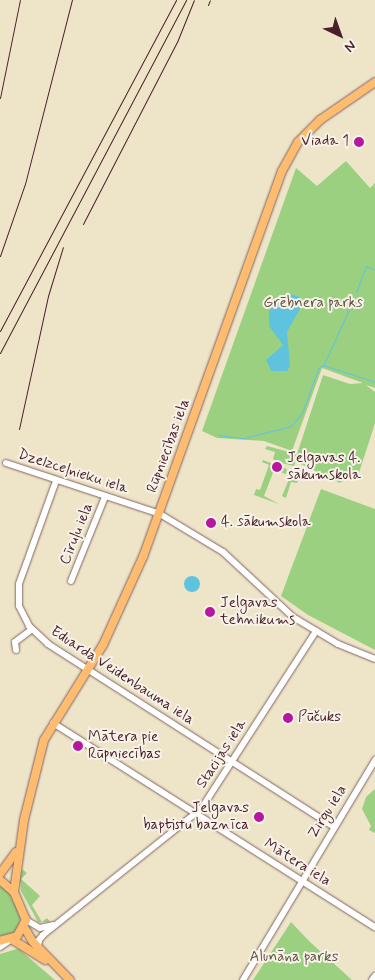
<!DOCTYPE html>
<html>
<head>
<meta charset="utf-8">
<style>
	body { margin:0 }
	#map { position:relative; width:375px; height:980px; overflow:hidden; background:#eee5c9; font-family:Mynerve,sans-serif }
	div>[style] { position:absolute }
	.green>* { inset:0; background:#9bd081 }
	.water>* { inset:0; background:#60c3de }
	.round { border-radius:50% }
	.stream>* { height:1px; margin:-0.5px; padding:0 0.5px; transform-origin:0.5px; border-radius:0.5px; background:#60c3de }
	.roads { filter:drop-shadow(0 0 1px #836462) drop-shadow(0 0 1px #836462) }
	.minor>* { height:6px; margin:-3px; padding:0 3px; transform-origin:3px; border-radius:3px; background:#fff }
	.major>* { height:8px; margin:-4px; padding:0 4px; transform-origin:4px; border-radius:4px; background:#febc70 }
	.rail>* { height:1px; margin:-0.5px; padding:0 0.5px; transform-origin:0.5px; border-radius:0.5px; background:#4a1f2b }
	.dots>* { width:14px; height:14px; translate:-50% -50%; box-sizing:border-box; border:2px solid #f7f3e8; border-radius:50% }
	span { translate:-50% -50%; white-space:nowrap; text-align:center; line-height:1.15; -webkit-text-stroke:4px #f7f3e8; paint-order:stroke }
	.poi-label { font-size:15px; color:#4a1f2b }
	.right { translate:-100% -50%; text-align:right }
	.left { translate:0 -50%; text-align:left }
	.park-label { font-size:15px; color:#625445 }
	.street-label { font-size:15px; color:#4a1f2b }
	.north { position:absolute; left:315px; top:10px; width:50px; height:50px; -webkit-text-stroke:4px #f7f3e8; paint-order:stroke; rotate:138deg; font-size:14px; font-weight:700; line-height:20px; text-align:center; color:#4a1f2b }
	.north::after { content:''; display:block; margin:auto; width:18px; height:22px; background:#4a1f2b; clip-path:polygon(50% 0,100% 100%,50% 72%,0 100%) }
</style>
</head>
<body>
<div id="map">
	<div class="green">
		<i style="clip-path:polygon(346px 161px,370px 188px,375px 183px,375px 388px,366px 385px,375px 392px,375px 423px,357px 479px,349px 476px,340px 483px,297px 462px,297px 457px,294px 466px,277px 462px,273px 459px,275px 452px,265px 449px,267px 446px,297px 454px,323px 375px,350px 384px,363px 383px,322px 368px,292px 451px,264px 441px,217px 438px,202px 431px,296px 168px,317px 186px)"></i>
		<i style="clip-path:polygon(263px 460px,287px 469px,286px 474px,274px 470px,264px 496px,279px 504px,254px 495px,256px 489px,260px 490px,269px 465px,262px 462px)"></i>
		<i style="clip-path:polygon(292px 472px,299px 478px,297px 483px,291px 482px,286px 498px,282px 496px)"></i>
		<i style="clip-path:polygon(321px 489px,375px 509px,375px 650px,308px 615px,281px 596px)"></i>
		<i style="clip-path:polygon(375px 789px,375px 833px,369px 830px,371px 826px,362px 809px,366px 797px)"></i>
		<i style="clip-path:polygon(22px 869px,27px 873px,21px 879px,40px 896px,32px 905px,42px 922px,47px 918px,50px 922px,38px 922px,21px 891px,20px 879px)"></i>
		<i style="clip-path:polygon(0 885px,8px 891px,21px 917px,17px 931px,6px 937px,0 936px)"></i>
		<i style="clip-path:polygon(291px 922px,310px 942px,352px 980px,253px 980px)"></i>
		<i style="clip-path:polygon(17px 949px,20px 950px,55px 980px,0 980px,0 954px)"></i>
	</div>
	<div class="water">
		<i style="clip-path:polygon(290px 294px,300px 297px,301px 307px,287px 332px,290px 366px,287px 371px,271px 371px,266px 360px,283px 345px,269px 326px,269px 311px,278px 300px)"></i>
		<i class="round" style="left:184px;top:576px;width:16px;height:16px"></i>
	</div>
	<div class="stream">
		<i style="left:356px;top:292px;width:28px;rotate:-69deg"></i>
		<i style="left:366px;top:266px;width:10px;rotate:24deg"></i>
		<i style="left:324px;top:364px;width:69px;rotate:-65.3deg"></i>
		<i style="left:218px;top:435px;width:26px;rotate:7deg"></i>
		<i style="left:244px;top:438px;width:49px;rotate:-14.3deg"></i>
		<i style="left:291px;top:426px;width:17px;rotate:-50deg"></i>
		<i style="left:302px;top:413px;width:47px;rotate:-70deg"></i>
		<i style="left:318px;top:369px;width:6px;rotate:-39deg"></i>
		<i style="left:323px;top:365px;width:55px;rotate:18.1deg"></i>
	</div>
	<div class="roads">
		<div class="minor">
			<i style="left:6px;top:463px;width:162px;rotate:18.3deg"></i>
			<i style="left:160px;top:514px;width:74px;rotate:31.1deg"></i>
			<i style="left:223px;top:552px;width:96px;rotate:42.9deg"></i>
			<i style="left:293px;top:617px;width:52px;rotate:31deg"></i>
			<i style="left:338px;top:644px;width:40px;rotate:22deg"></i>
			<i style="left:56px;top:481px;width:109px;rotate:109.8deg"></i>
			<i style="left:19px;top:584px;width:22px;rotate:90deg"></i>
			<i style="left:19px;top:606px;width:22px;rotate:63deg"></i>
			<i style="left:29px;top:626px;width:26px;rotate:43deg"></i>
			<i style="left:48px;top:644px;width:340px;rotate:32.6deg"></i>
			<i style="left:71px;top:581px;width:91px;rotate:-68deg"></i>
			<i style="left:16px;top:650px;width:8px;rotate:-97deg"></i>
			<i style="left:15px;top:642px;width:21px;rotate:-37deg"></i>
			<i style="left:53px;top:723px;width:381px;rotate:32.4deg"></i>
			<i style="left:26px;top:920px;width:16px;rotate:30deg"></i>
			<i style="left:40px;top:928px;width:13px;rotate:-13deg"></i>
			<i style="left:0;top:947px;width:11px;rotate:-34deg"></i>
			<i style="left:38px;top:947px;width:7px;rotate:-82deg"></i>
			<i style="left:39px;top:940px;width:6px;rotate:-51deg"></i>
			<i style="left:43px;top:935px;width:202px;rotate:-38.6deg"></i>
			<i style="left:201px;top:809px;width:212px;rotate:-57.1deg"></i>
			<i style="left:243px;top:980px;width:257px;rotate:-59deg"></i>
			<i style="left:372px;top:980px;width:5px;rotate:-53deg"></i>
		</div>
		<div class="major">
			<i style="left:0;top:874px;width:27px;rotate:-54deg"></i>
			<i style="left:0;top:880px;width:18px;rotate:41deg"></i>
			<i style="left:14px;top:892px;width:30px;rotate:67deg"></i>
			<i style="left:26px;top:920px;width:18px;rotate:119deg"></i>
			<i style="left:17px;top:936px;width:18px;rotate:164deg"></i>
			<i style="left:14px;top:892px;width:73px;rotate:-82.1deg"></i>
			<i style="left:24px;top:820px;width:82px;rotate:-76deg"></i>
			<i style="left:44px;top:740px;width:112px;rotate:-58.2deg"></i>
			<i style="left:103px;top:645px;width:97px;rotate:-65.6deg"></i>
			<i style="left:143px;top:557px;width:410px;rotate:-70.2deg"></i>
			<i style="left:282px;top:171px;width:33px;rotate:-61deg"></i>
			<i style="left:298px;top:142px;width:31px;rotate:-45deg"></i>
			<i style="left:320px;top:120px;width:67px;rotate:-34.6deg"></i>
			<i style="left:24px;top:927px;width:17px;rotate:59deg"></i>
			<i style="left:33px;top:942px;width:53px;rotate:45.8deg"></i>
			<i style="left:13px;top:940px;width:38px;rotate:32deg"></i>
		</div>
	</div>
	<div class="rail">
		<i style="left:208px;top:5px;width:5px;rotate:-68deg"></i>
		<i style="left:0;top:98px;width:100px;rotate:-78.5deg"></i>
		<i style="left:83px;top:224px;width:205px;rotate:-62.7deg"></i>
		<i style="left:177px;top:42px;width:45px;rotate:-68deg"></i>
		<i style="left:0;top:256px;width:76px;rotate:-70.9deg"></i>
		<i style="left:25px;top:184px;width:190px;rotate:-75.7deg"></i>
		<i style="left:0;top:331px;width:375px;rotate:-62deg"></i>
		<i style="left:0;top:353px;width:399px;rotate:-62.2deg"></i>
		<i style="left:19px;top:429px;width:136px;rotate:-77.7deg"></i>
		<i style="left:48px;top:296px;width:51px;rotate:-73deg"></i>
	</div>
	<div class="dots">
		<i style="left:359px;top:142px;background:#b5179e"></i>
		<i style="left:277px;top:467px;background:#b5179e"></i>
		<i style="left:211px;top:523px;background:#b5179e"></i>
		<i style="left:210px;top:612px;background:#b5179e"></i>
		<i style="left:288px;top:718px;background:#b5179e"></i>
		<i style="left:78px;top:746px;background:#b5179e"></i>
		<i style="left:259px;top:817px;background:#b5179e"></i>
	</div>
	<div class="poi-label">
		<span class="right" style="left:349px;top:142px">Viada 1</span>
		<span class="left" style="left:287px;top:467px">Jelgavas 4.<br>sākumskola</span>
		<span class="left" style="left:221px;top:523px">4. sākumskola</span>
		<span class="left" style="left:220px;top:612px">Jelgavas<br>tehnikums</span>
		<span class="left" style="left:298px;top:718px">Pūčuks</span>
		<span class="left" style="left:88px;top:746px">Mātera pie<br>Rūpniecības</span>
		<span class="right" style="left:249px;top:817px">Jelgavas<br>baptistu baznīca</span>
	</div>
	<div class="park-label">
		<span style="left:313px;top:304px">Grēbnera parks</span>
		<span style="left:294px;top:958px">Alunāna parks</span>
	</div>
	<div class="street-label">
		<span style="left:169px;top:446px;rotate:-70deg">Rūpniecības iela</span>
		<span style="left:73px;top:472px;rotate:18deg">Dzelzceļnieku iela</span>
		<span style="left:77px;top:534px;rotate:-68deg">Cīruļu iela</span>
		<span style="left:122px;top:676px;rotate:33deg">Eduarda Veidenbauma iela</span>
		<span style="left:222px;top:754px;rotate:-57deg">Stacijas iela</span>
		<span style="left:328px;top:812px;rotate:-58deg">Zirgu iela</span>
		<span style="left:297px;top:863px;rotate:32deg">Mātera iela</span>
	</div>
	<div class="north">N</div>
</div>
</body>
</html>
